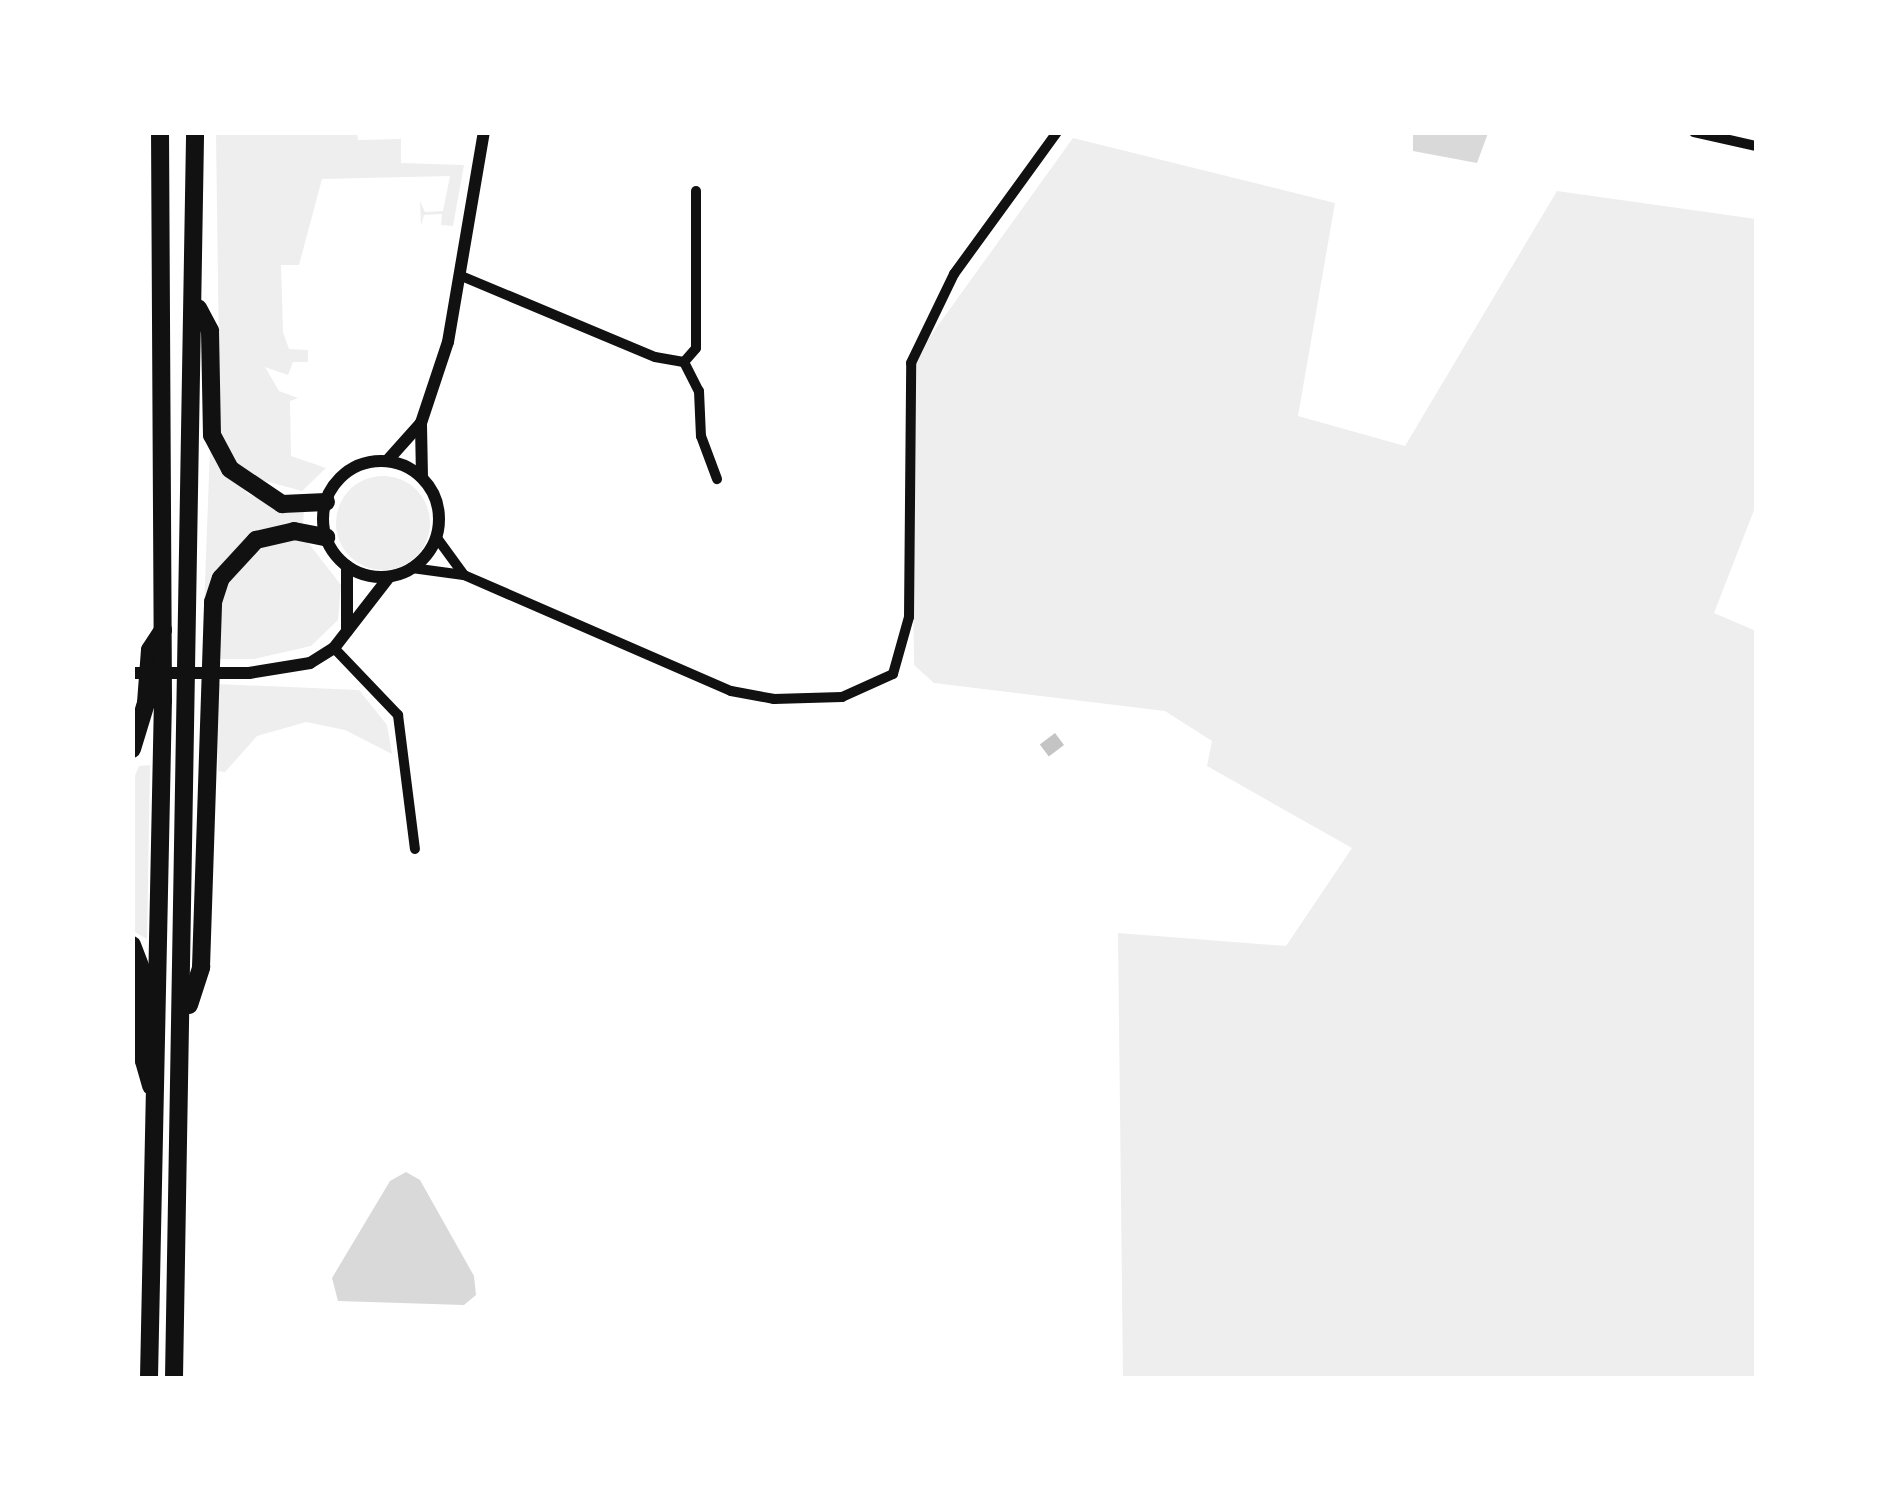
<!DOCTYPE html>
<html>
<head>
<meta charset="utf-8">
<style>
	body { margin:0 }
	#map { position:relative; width:1889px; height:1511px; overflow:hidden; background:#fff; font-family:Rubik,sans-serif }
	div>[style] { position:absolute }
	.green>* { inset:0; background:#eee }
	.round { border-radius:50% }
	.water>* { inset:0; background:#d9d9d9 }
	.building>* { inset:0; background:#c4c4c4; transform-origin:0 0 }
	.minor>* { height:10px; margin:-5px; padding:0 5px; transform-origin:5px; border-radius:5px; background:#111 }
	.tertiary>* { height:12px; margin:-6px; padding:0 6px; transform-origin:6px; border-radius:6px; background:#111 }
	.tertiary>.ring { margin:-6px; padding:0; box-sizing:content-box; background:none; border:12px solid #111; border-radius:50% }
	.trunk>* { height:18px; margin:-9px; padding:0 9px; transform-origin:9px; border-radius:9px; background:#111 }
	span { translate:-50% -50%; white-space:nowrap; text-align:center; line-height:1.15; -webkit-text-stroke:8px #fff; paint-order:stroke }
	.frame { position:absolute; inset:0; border:135px solid #fff; pointer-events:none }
</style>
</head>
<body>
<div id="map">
	<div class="green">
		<i style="clip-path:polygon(216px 133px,357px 133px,358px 140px,401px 139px,401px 163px,464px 165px,453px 226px,441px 225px,442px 214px,424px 215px,421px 226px,420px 201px,425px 212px,443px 211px,450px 176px,322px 179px,299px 265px,281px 265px,283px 332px,289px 349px,308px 350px,308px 362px,293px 362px,288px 375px,265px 367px,279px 391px,298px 398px,290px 401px,291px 456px,326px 468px,302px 491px,251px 477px,232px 460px,220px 430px)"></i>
		<i style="clip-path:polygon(1073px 138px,1335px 203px,1298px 416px,1405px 446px,1557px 191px,1756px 219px,1756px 505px,1714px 613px,1756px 631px,1756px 1378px,1123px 1378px,1118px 933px,1286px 946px,1352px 848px,1207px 766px,1212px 741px,1165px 711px,934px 683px,914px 665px,911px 363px)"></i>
		<i style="clip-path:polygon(210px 448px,248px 494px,304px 511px,303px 524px,241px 543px,229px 557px,207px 600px,203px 637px)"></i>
		<i class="round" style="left:336px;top:476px;width:94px;height:94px"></i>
		<i style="clip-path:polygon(287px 537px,306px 540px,341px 585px,338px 620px,311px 646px,254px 659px,215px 659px,223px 592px,245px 556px)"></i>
		<i style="clip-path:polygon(216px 684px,359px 690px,387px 725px,392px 754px,345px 730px,306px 722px,257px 736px,225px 772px,218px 771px)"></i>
		<i style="clip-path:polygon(150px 765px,147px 939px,133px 931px,132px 783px,139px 766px)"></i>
	</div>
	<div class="water">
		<i style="clip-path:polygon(1413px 133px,1413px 132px,1488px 133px,1477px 163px,1413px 151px)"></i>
		<i style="clip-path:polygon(406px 1172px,420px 1180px,474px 1276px,476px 1295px,464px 1305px,338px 1301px,332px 1278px,390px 1181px)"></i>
	</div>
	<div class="building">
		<i style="left:1055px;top:733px;width:15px;height:19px;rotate:53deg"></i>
	</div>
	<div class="minor">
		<i style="left:1694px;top:132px;width:64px;rotate:12.7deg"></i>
		<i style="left:459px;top:275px;width:212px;rotate:22.7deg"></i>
		<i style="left:655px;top:357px;width:29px;rotate:10deg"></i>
		<i style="left:684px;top:362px;width:18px;rotate:-49deg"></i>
		<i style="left:696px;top:348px;width:157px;rotate:-90deg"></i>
		<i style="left:684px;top:362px;width:33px;rotate:63deg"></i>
		<i style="left:699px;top:391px;width:45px;rotate:87.5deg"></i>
		<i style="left:701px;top:436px;width:46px;rotate:69.6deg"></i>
		<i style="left:437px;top:538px;width:46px;rotate:53.9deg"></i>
		<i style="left:412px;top:568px;width:52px;rotate:7.7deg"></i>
		<i style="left:464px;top:575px;width:291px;rotate:23.5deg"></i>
		<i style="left:731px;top:691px;width:44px;rotate:10.5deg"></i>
		<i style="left:774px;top:699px;width:68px;rotate:-1.7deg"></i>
		<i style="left:842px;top:697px;width:56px;rotate:-24.3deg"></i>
		<i style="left:893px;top:674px;width:59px;rotate:-74.3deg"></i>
		<i style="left:909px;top:617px;width:254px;rotate:-89.5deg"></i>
		<i style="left:911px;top:363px;width:99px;rotate:-64.2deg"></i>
		<i style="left:954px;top:274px;width:175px;rotate:-54deg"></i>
		<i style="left:334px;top:648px;width:93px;rotate:46.3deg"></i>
		<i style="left:398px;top:715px;width:135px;rotate:82.8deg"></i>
	</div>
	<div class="tertiary">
		<i style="left:387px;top:461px;width:51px;rotate:-48.2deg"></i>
		<i class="ring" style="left:323px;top:461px;width:104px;height:104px"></i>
		<i style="left:422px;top:477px;width:54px;rotate:-91.1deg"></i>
		<i style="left:421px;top:423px;width:85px;rotate:-71.6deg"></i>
		<i style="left:448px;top:342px;width:213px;rotate:-80.3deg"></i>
		<i style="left:347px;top:631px;width:65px;rotate:-90deg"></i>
		<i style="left:132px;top:673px;width:117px"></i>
		<i style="left:249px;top:673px;width:62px;rotate:-9.3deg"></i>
		<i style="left:310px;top:663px;width:28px;rotate:-32deg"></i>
		<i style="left:334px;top:648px;width:90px;rotate:-52.2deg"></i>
	</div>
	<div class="trunk">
		<i style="left:198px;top:308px;width:26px;rotate:62deg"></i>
		<i style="left:210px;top:331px;width:104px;rotate:88.9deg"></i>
		<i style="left:212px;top:435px;width:38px;rotate:62deg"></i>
		<i style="left:230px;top:469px;width:63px;rotate:33.9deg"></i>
		<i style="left:282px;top:504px;width:44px;rotate:-2.6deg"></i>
		<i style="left:132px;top:749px;width:48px;rotate:-73.1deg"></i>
		<i style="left:146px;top:703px;width:53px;rotate:-85.7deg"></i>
		<i style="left:150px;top:650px;width:24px;rotate:-57deg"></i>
		<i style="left:132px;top:945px;width:34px;rotate:69deg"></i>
		<i style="left:144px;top:977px;width:84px;rotate:90deg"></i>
		<i style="left:144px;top:1061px;width:26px;rotate:74deg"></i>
		<i style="left:189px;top:1005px;width:40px;rotate:-72deg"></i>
		<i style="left:201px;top:967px;width:365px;rotate:-88.1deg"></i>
		<i style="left:213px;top:602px;width:25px;rotate:-72deg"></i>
		<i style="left:221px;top:578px;width:52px;rotate:-47.4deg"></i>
		<i style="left:256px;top:540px;width:39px;rotate:-13deg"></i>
		<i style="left:294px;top:531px;width:33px;rotate:11deg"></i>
		<i style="left:149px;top:1378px;width:677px;rotate:-88.82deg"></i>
		<i style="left:163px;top:701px;width:569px;rotate:-90.3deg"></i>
		<i style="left:174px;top:1378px;width:1246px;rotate:-89.03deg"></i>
	</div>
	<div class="frame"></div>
</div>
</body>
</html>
